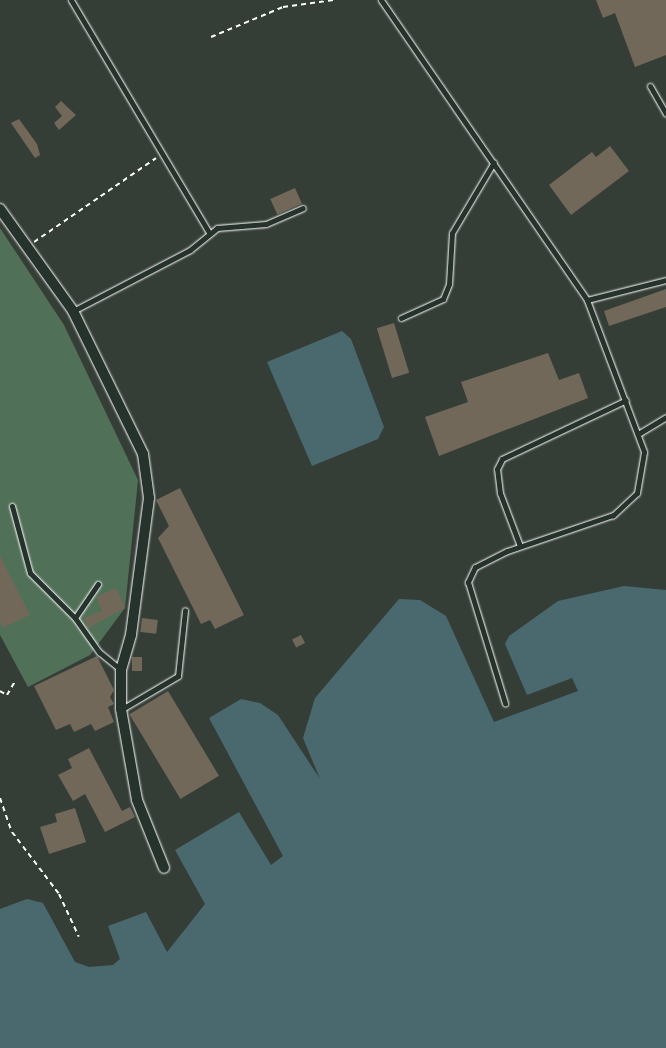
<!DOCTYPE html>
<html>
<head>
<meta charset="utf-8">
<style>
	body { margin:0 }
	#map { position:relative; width:666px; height:1048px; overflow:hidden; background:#353e36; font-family:"Balsamiq Sans",sans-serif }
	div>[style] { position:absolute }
	.green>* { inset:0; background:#517058 }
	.water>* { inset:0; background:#49696f }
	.building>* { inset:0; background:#716859; transform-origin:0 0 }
	.path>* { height:2px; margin-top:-1px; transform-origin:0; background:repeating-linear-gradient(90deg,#fff 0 5px,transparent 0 9px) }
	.roads { filter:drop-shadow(0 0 1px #fff) drop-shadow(0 0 1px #fff) }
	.service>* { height:5px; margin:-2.5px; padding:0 2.5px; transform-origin:2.5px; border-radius:2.5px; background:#26332d }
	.minor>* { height:10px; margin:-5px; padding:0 5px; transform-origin:5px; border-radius:5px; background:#26332d }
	span { translate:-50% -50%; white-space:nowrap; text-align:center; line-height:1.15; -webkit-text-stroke:4.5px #26332d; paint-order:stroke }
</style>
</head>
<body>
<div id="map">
	<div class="green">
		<i style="clip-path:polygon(0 228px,64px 325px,138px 480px,125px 608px,90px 655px,28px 687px,0 635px)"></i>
	</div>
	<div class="water">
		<i style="clip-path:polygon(342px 331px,351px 339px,384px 427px,378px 439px,312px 466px,267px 362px)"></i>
		<i style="clip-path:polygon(624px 586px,666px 590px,666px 1048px,0 1048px,0 909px,27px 899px,43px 903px,75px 962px,89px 967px,113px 965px,120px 959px,108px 926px,146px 912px,167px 952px,205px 904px,175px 850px,239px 812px,271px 865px,283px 856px,209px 718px,241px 699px,260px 703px,278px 715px,320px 779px,303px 738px,315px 698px,399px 599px,420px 600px,446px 616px,494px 722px,578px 691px,572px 678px,527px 695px,505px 644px,509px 636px,558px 601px)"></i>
	</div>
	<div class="building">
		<i style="clip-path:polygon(596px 0,666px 0,666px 55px,635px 67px,615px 13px,603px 18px)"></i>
		<i style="clip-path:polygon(61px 101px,76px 115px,59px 130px,54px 123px,62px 116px,55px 107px)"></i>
		<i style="clip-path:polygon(19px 119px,37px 144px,40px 155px,35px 158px,11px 123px)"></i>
		<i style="clip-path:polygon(610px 146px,629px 171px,571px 215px,549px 185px,592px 152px,596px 157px)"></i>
		<i style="left:295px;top:188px;width:17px;height:27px;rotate:66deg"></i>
		<i style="clip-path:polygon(666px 289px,666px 307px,609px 326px,604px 311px)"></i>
		<i style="left:394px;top:323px;width:52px;height:18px;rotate:73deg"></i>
		<i style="clip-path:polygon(548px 353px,559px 380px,579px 373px,588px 398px,439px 456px,425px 417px,468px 402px,461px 382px)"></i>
		<i style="clip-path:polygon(180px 488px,244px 615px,215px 629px,210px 620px,201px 624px,158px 538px,169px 526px,156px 500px)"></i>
		<i style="clip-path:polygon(0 556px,30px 615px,3px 628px,0 623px)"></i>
		<i style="clip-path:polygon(116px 588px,125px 608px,88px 628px,84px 618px,102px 611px,96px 597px)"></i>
		<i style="left:142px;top:618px;width:16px;height:14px;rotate:7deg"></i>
		<i style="left:301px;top:635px;width:9px;height:10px;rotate:63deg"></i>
		<i style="clip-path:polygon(97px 656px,114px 690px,110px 697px,114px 704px,108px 707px,114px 722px,95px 731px,91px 724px,74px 732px,70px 724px,56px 730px,34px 686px)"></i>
		<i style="left:132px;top:657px;width:10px;height:14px"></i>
		<i style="left:168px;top:691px;width:99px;height:45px;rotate:59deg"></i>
		<i style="clip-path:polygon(89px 748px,122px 811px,130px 807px,135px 817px,105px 832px,85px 794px,73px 801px,58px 775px,72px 768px,68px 759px)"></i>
		<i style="clip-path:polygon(75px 808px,86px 842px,49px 854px,40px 827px,57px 822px,55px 814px)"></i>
	</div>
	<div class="path">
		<i style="left:211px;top:37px;width:78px;rotate:-22.6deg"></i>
		<i style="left:283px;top:7px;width:51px;rotate:-7.8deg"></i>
		<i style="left:34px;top:242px;width:148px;rotate:-34.5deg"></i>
		<i style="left:0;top:691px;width:8px;rotate:30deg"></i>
		<i style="left:7px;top:695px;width:16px;rotate:-60deg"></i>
		<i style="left:0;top:798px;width:36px;rotate:71deg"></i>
		<i style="left:12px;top:832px;width:78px;rotate:52.8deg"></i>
		<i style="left:59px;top:894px;width:47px;rotate:65.1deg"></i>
	</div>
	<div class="roads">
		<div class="service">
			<i style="left:71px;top:0;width:270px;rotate:59.3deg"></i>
			<i style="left:381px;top:0;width:364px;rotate:55.5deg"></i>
			<i style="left:587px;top:300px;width:162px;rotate:69.4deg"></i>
			<i style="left:644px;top:452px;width:42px;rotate:99.7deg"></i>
			<i style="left:637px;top:493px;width:33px;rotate:137deg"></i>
			<i style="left:613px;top:515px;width:112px;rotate:161.2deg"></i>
			<i style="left:507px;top:551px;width:36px;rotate:153deg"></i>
			<i style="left:475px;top:567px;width:17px;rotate:115deg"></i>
			<i style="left:468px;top:582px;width:127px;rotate:73deg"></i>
			<i style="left:650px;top:86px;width:32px;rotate:60deg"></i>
			<i style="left:587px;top:300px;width:81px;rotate:-14.2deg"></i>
			<i style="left:73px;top:311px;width:132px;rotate:-27.5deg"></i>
			<i style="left:190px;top:250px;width:35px;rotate:-39deg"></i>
			<i style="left:217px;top:228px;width:49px;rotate:-4.7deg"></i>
			<i style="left:266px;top:224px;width:40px;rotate:-23.4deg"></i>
			<i style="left:401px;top:318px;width:46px;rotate:-24.3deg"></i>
			<i style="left:443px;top:299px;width:16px;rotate:-68deg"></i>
			<i style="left:449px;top:284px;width:51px;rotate:-86.6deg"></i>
			<i style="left:452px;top:233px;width:82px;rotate:-59.4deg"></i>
			<i style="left:638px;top:434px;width:33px;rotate:-31deg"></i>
			<i style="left:12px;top:506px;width:69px;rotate:75deg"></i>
			<i style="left:30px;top:573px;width:64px;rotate:45deg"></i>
			<i style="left:520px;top:546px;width:57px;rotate:-110.7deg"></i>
			<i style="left:500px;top:493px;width:24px;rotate:-97deg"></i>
			<i style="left:497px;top:469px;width:11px;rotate:-63deg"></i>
			<i style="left:502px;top:459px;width:137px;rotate:-25.4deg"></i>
			<i style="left:98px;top:584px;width:41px;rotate:124.1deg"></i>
			<i style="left:75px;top:618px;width:42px;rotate:54.8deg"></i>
			<i style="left:99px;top:652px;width:28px;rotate:39deg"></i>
			<i style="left:122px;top:709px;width:65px;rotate:-30.5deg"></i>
			<i style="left:178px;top:676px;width:66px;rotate:-83.9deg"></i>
		</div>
		<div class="minor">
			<i style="left:0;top:209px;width:125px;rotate:54.4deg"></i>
			<i style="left:73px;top:311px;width:159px;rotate:63.9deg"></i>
			<i style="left:143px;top:454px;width:44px;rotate:82.2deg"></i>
			<i style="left:149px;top:498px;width:138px;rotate:97.5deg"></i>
			<i style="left:131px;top:635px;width:37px;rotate:106deg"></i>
			<i style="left:121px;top:671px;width:38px;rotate:90deg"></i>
			<i style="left:121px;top:709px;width:92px;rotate:80deg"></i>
			<i style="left:137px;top:800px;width:73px;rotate:68.3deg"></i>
		</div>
	</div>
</div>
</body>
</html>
